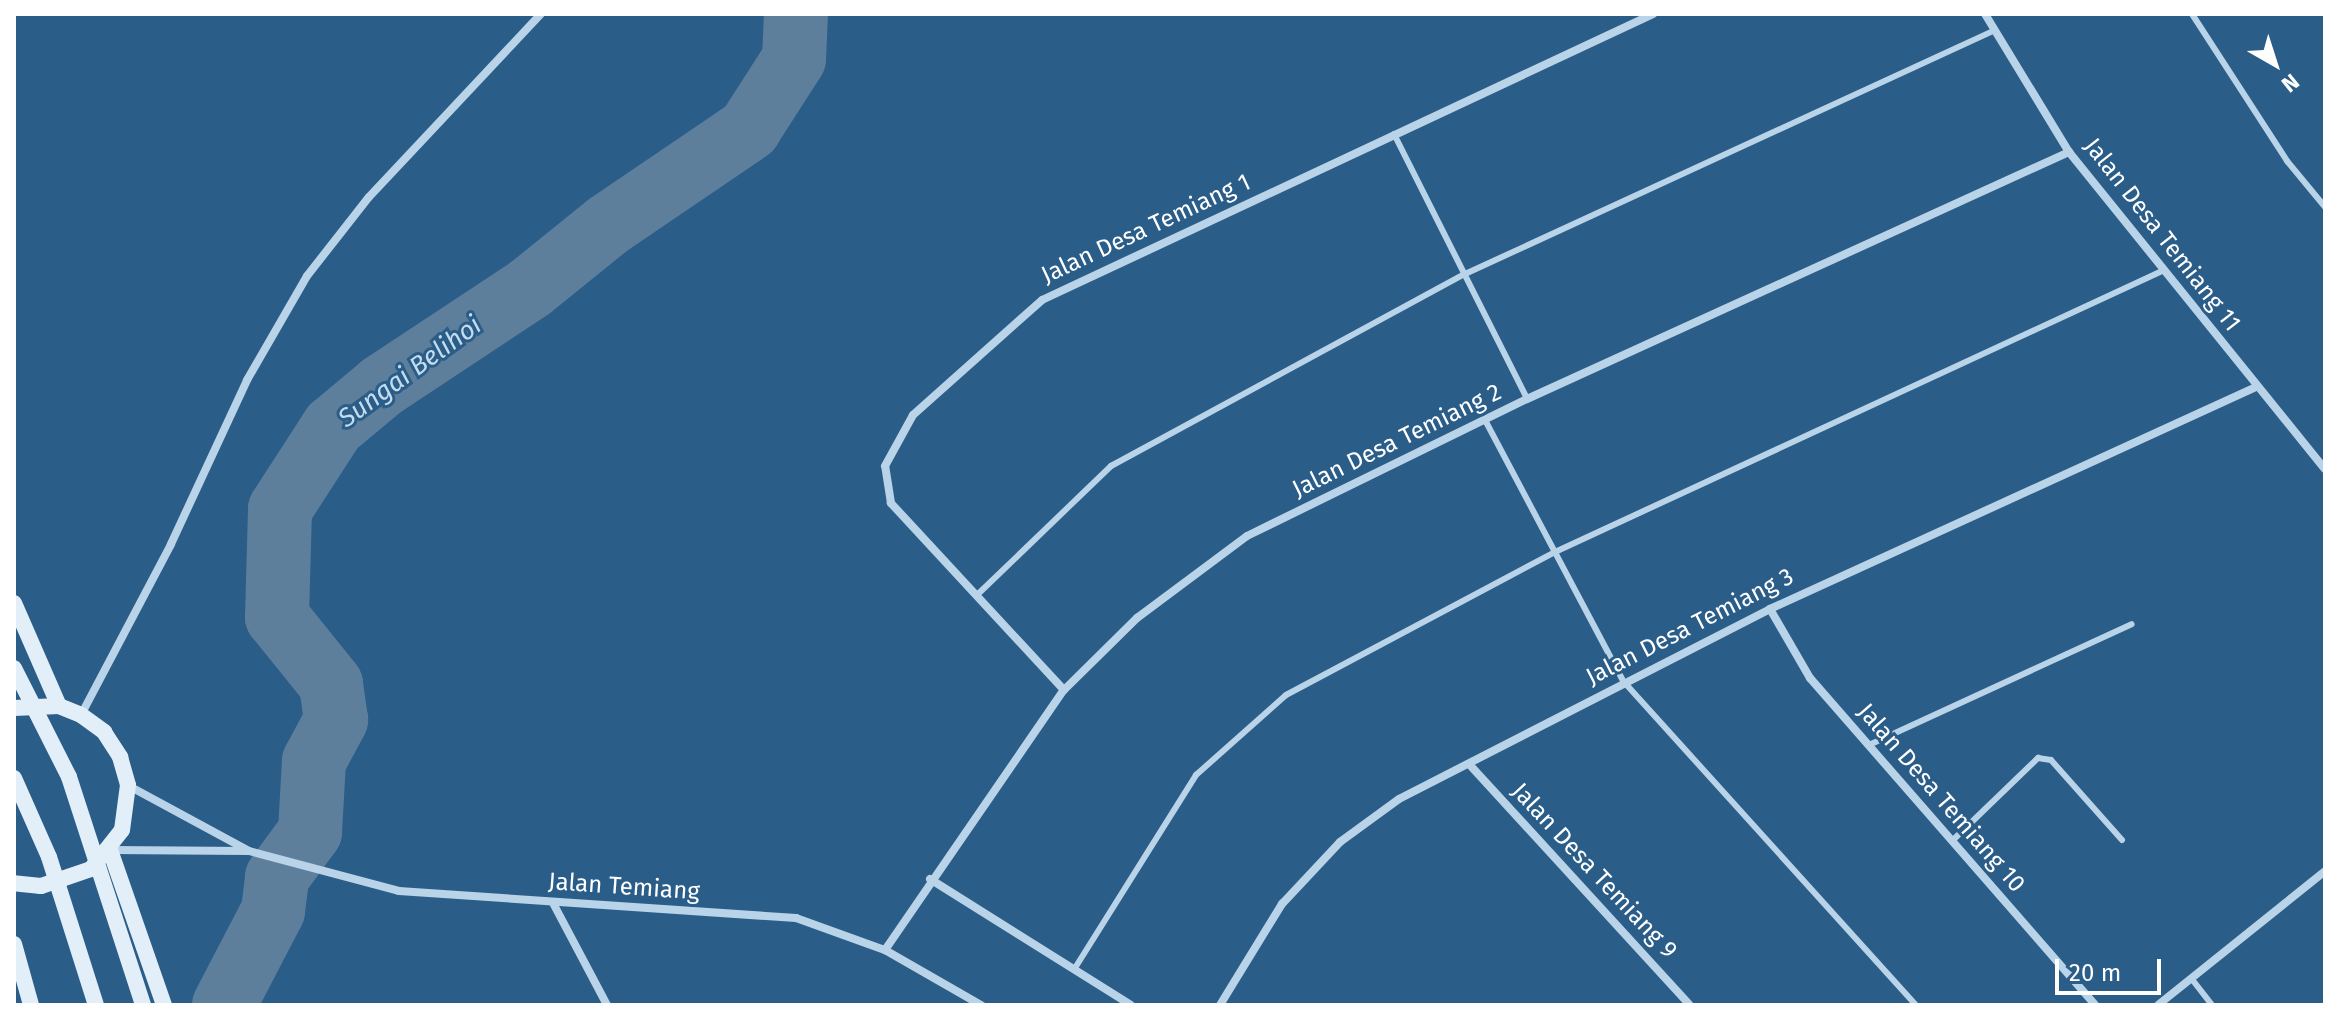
<!DOCTYPE html>
<html>
<head>
<meta charset="utf-8">
<style>
	body { margin:0 }
	#map { position:relative; width:2339px; height:1019px; overflow:hidden; background:#2b5d89; font-family:"Fira Sans",sans-serif }
	div>[style] { position:absolute }
	.river>* { height:64px; margin:-32px; padding:0 32px; transform-origin:32px; border-radius:32px; background:#5e7f9c }
	.lane>* { height:6px; margin:-3px; padding:0 3px; transform-origin:3px; border-radius:3px; background:#b9d3e8 }
	.street>* { height:8px; margin:-4px; padding:0 4px; transform-origin:4px; border-radius:4px; background:#b9d3e8 }
	.secondary>* { height:16px; margin:-8px; padding:0 8px; transform-origin:8px; border-radius:8px; background:#e2eef8 }
	.secondary-bridge>* { height:16px; margin:-8px; padding:0 8px; transform-origin:8px; border-radius:8px; background:#e2eef8 }
	span { translate:-50% -50%; white-space:nowrap; text-align:center; line-height:1.15; -webkit-text-stroke:6px #2b5d89; paint-order:stroke }
	.street-label { font-size:24px; color:#fff }
	.water-label { font-size:26px; color:#c5dcef; font-style:italic }
	.frame { position:absolute; inset:0; border:16px solid #fff; pointer-events:none }
	.north { position:absolute; left:2235px; top:24px; width:80px; height:80px; -webkit-text-stroke:6px #2b5d89; paint-order:stroke; rotate:141deg; font-size:22px; font-weight:700; line-height:32px; text-align:center; color:#fff }
	.north::after { content:''; display:block; margin:auto; width:28px; height:36px; background:#fff; clip-path:polygon(50% 0,100% 100%,50% 72%,0 100%) }
	.scale { position:absolute; left:2055px; top:959px; width:106px; height:36px; box-sizing:border-box; border:4px solid #fff; border-top:0; padding-left:10px; font-size:24px; line-height:28px; white-space:nowrap; color:#fff; -webkit-text-stroke:6px #2b5d89; paint-order:stroke }
</style>
</head>
<body>
<div id="map">
	<div class="river">
		<i style="left:224px;top:1005px;width:106px;rotate:-62.5deg"></i>
		<i style="left:273px;top:911px;width:34px;rotate:-83deg"></i>
		<i style="left:277px;top:877px;width:56px;rotate:-53.7deg"></i>
		<i style="left:310px;top:832px;width:71px;rotate:-86.8deg"></i>
		<i style="left:314px;top:761px;width:47px;rotate:-61.8deg"></i>
		<i style="left:336px;top:720px;width:36px;rotate:-98deg"></i>
		<i style="left:331px;top:684px;width:86px;rotate:-128.9deg"></i>
		<i style="left:277px;top:617px;width:108px;rotate:-88.4deg"></i>
		<i style="left:280px;top:509px;width:98px;rotate:-57.1deg"></i>
		<i style="left:333px;top:427px;width:64px;rotate:-39.9deg"></i>
		<i style="left:382px;top:386px;width:178px;rotate:-33.5deg"></i>
		<i style="left:530px;top:288px;width:100px;rotate:-38.9deg"></i>
		<i style="left:608px;top:225px;width:171px;rotate:-34.2deg"></i>
		<i style="left:749px;top:129px;width:83px;rotate:-57.3deg"></i>
		<i style="left:794px;top:59px;width:45px;rotate:-87.5deg"></i>
	</div>
	<div class="lane">
		<i style="left:2192px;top:14px;width:175px;rotate:57.1deg"></i>
		<i style="left:2287px;top:161px;width:60px;rotate:50.4deg"></i>
		<i style="left:1394px;top:134px;width:297px;rotate:63.3deg"></i>
		<i style="left:1485px;top:420px;width:297px;rotate:62.1deg"></i>
		<i style="left:1624px;top:682px;width:435px;rotate:47.9deg"></i>
		<i style="left:977px;top:595px;width:186px;rotate:-43.9deg"></i>
		<i style="left:1111px;top:466px;width:403px;rotate:-28.5deg"></i>
		<i style="left:1465px;top:274px;width:581px;rotate:-24.71deg"></i>
		<i style="left:1869px;top:745px;width:289px;rotate:-24.7deg"></i>
		<i style="left:1952px;top:841px;width:120px;rotate:-44deg"></i>
		<i style="left:2038px;top:758px;width:13px;rotate:9deg"></i>
		<i style="left:2051px;top:760px;width:107px;rotate:48.4deg"></i>
		<i style="left:1075px;top:968px;width:228px;rotate:-57.9deg"></i>
		<i style="left:1196px;top:775px;width:120px;rotate:-41.6deg"></i>
		<i style="left:1286px;top:695px;width:305px;rotate:-28deg"></i>
		<i style="left:1555px;top:552px;width:669px;rotate:-24.84deg"></i>
		<i style="left:2191px;top:978px;width:34px;rotate:52deg"></i>
	</div>
	<div class="street">
		<i style="left:1985px;top:14px;width:162px;rotate:58.7deg"></i>
		<i style="left:2069px;top:152px;width:407px;rotate:51.1deg"></i>
		<i style="left:1770px;top:609px;width:80px;rotate:59.9deg"></i>
		<i style="left:1810px;top:678px;width:434px;rotate:48.9deg"></i>
		<i style="left:1064px;top:690px;width:255px;rotate:-132.8deg"></i>
		<i style="left:891px;top:503px;width:37px;rotate:-99deg"></i>
		<i style="left:885px;top:466px;width:58px;rotate:-61.2deg"></i>
		<i style="left:913px;top:415px;width:173px;rotate:-41.7deg"></i>
		<i style="left:1042px;top:300px;width:675px;rotate:-25.08deg"></i>
		<i style="left:81px;top:715px;width:193px;rotate:-62.2deg"></i>
		<i style="left:171px;top:544px;width:181px;rotate:-65.1deg"></i>
		<i style="left:247px;top:380px;width:120px;rotate:-60deg"></i>
		<i style="left:307px;top:276px;width:100px;rotate:-51.9deg"></i>
		<i style="left:369px;top:197px;width:251px;rotate:-46.8deg"></i>
		<i style="left:1469px;top:764px;width:327px;rotate:47.5deg"></i>
		<i style="left:129px;top:786px;width:136px;rotate:28.4deg"></i>
		<i style="left:249px;top:851px;width:155px;rotate:14.9deg"></i>
		<i style="left:399px;top:891px;width:398px;rotate:3.9deg"></i>
		<i style="left:796px;top:918px;width:95px;rotate:19.8deg"></i>
		<i style="left:885px;top:950px;width:111px;rotate:29.8deg"></i>
		<i style="left:110px;top:850px;width:138px;rotate:0.4deg"></i>
		<i style="left:930px;top:879px;width:237px;rotate:32.1deg"></i>
		<i style="left:553px;top:903px;width:115px;rotate:62.1deg"></i>
		<i style="left:885px;top:950px;width:316px;rotate:-55.5deg"></i>
		<i style="left:1064px;top:690px;width:103px;rotate:-44.6deg"></i>
		<i style="left:1137px;top:618px;width:137px;rotate:-36.7deg"></i>
		<i style="left:1247px;top:536px;width:312px;rotate:-26.1deg"></i>
		<i style="left:1527px;top:399px;width:596px;rotate:-24.5deg"></i>
		<i style="left:1220px;top:1005px;width:119px;rotate:-58.5deg"></i>
		<i style="left:1282px;top:904px;width:85px;rotate:-46.9deg"></i>
		<i style="left:1340px;top:842px;width:73px;rotate:-36.1deg"></i>
		<i style="left:1399px;top:799px;width:417px;rotate:-27.1deg"></i>
		<i style="left:1770px;top:609px;width:534px;rotate:-24.55deg"></i>
		<i style="left:2158px;top:1005px;width:214px;rotate:-38.7deg"></i>
	</div>
	<div class="secondary">
		<i style="left:14px;top:603px;width:112px;rotate:66.4deg"></i>
		<i style="left:14px;top:708px;width:45px;rotate:-2.5deg"></i>
		<i style="left:59px;top:706px;width:24px;rotate:22deg"></i>
		<i style="left:81px;top:715px;width:29px;rotate:36deg"></i>
		<i style="left:104px;top:732px;width:30px;rotate:57deg"></i>
		<i style="left:120px;top:757px;width:29px;rotate:74deg"></i>
		<i style="left:128px;top:785px;width:45px;rotate:97.6deg"></i>
		<i style="left:122px;top:830px;width:50px;rotate:128.5deg"></i>
		<i style="left:91px;top:869px;width:53px;rotate:161.2deg"></i>
		<i style="left:41px;top:886px;width:27px;rotate:-174deg"></i>
		<i style="left:110px;top:850px;width:164px;rotate:70.8deg"></i>
		<i style="left:14px;top:944px;width:63px;rotate:74.4deg"></i>
	</div>
	<div class="secondary-bridge">
		<i style="left:14px;top:668px;width:122px;rotate:63.2deg"></i>
		<i style="left:69px;top:777px;width:240px;rotate:72deg"></i>
		<i style="left:14px;top:778px;width:86px;rotate:66.1deg"></i>
		<i style="left:49px;top:857px;width:155px;rotate:72.4deg"></i>
	</div>
	<div class="street-label">
		<span style="left:1146px;top:229px;rotate:-25deg">Jalan Desa Temiang 1</span>
		<span style="left:2162px;top:235px;rotate:52deg">Jalan Desa Temiang 11</span>
		<span style="left:1397px;top:441px;rotate:-26deg">Jalan Desa Temiang 2</span>
		<span style="left:1690px;top:627px;rotate:-27deg">Jalan Desa Temiang 3</span>
		<span style="left:1941px;top:798px;rotate:49deg">Jalan Desa Temiang 10</span>
		<span style="left:1594px;top:871px;rotate:47deg">Jalan Desa Temiang 9</span>
		<span style="left:624px;top:887px;rotate:4deg">Jalan Temiang</span>
	</div>
	<div class="water-label">
		<span style="left:410px;top:372px;rotate:-36deg">Sungai Belihoi</span>
	</div>
	<div class="frame"></div>
	<div class="north">N</div>
	<div class="scale">20 m</div>
</div>
</body>
</html>
